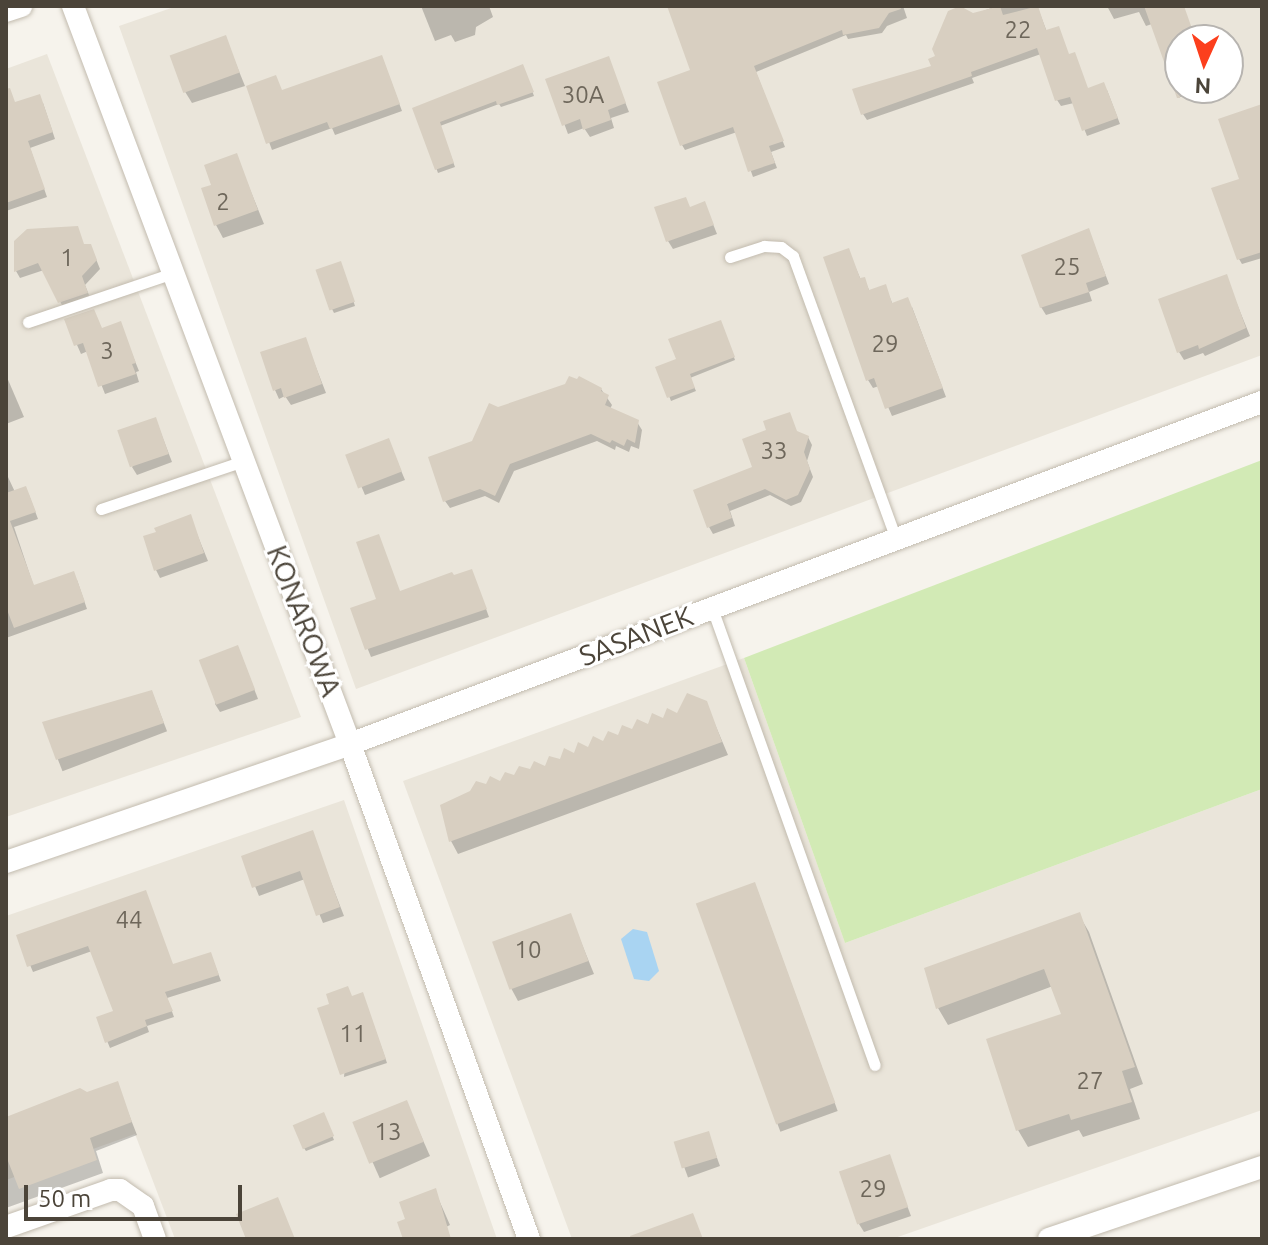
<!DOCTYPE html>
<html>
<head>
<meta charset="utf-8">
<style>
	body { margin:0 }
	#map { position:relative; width:1268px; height:1245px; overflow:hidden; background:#f6f3ec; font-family:Ubuntu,sans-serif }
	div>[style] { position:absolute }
	.residential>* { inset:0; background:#eae5da }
	.green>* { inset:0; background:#d2eab5 }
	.water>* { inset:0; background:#a9d4f2 }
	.shadow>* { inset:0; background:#0003; transform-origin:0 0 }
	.building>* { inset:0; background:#d8cfc1; transform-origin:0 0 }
	.roads { filter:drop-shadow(0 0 2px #c2bbae) drop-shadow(0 0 2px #c2bbae) }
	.service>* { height:11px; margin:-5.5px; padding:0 5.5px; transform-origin:5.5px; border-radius:5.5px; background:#fff }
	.minor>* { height:22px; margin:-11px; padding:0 11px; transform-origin:11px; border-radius:11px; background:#fff }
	span { translate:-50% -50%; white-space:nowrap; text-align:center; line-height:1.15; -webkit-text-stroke:6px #fff; paint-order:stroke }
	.number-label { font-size:24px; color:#6e675b }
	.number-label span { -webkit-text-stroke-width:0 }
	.street-label { font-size:28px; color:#4b4439 }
	.frame { position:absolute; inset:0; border:8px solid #4b4439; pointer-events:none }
	.north { position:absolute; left:1164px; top:24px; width:80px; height:80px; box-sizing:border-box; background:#fff; border:2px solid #b7b4b0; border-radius:50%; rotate:183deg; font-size:22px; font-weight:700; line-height:32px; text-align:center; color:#4b4439 }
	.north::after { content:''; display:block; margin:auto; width:28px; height:36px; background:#fc3f1d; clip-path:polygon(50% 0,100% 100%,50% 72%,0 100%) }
	.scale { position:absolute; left:24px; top:1185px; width:218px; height:36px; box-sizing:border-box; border:4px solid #4b4439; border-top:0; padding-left:10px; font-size:24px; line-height:28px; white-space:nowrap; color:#4b4439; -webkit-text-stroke:6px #fff; paint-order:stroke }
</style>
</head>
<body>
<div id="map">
	<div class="residential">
		<i style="clip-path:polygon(evenodd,177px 6px,1262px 6px,1262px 355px,356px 689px,119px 26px,177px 6px,1180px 40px,1228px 40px,1228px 88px,1180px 88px,1180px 40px)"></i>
		<i style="clip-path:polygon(47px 54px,301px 717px,6px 817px,6px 69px)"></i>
		<i style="clip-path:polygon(744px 658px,845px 943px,1262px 789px,1262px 1110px,892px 1239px,572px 1239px,403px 781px)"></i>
		<i style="clip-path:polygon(344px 800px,497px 1239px,175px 1239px,135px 1134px,6px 1180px,6px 916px)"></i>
	</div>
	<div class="green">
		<i style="clip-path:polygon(1262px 460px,1262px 789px,845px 943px,744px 658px)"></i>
	</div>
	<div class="water">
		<i style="clip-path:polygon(633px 929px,647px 932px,659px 971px,649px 981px,634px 979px,621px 939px)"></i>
	</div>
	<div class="shadow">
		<i style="clip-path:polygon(421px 6px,489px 6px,493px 17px,476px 27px,475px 35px,455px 42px,451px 35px,435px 41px)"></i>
		<i style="clip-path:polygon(669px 6px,903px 6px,907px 18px,887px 26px,882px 33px,848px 39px,846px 35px,756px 72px,785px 147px,771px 152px,777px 168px,753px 177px,737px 132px,685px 150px,682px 145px,693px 71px)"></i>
		<i style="clip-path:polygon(997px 6px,1037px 6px,1047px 32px,1070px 56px,1088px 90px,1107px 90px,1120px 124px,1087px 136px,1074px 103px,1061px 106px,1057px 100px,1041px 54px,972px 78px,974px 83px,867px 120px,863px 114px,933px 67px,972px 15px)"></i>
		<i style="clip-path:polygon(1107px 6px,1178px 6px,1196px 40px,1180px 40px,1180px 88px,1205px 88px,1180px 97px,1152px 24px,1146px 26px,1139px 12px,1114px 19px)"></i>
		<i style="clip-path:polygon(225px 37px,245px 86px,192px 103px,184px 90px)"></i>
		<i style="clip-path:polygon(382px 57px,402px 111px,335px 135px,332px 128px,272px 150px,249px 88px,282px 92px)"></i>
		<i style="clip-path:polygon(608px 59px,629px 112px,611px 118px,614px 128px,590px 137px,584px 128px,568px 134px,548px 80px)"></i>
		<i style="clip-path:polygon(524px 69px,534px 96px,501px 107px,499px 104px,440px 126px,455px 167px,438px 173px,414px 109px)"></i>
		<i style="clip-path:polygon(43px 103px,55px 139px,30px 148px,47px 197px,6px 211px,6px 107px)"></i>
		<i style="clip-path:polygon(1262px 107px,1262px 258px,1242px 264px,1239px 259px,1241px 180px)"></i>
		<i style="clip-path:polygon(236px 155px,264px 224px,223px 238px,216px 225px,214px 186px)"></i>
		<i style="clip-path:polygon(705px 204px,717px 234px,673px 249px,668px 241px,691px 209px)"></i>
		<i style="clip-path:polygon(28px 231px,84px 246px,94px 254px,100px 269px,85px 285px,91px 300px,64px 309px,44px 270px,20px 278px,16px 271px)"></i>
		<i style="clip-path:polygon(1092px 239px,1109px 284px,1089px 292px,1092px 301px,1046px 315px,1041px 307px)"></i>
		<i style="clip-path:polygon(848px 250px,861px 280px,864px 279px,870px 292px,885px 286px,893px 305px,912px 307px,946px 397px,892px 416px,879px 386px,873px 388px,868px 380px)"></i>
		<i style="clip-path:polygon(342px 267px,355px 306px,334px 313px,332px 309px)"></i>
		<i style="clip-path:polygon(1226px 277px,1250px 336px,1205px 356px,1203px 353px,1184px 360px,1179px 352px)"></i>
		<i style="clip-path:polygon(66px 320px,102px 330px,120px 324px,139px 371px,136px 372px,139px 382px,105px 394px,88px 351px,81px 354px)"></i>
		<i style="clip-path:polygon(722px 325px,735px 360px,690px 378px,696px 391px,671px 401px,658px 368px,678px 360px)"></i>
		<i style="clip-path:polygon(305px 339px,326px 393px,291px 405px,285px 396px,279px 399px,275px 390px)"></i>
		<i style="clip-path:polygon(6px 375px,24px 417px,6px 424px)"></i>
		<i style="clip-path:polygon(601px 389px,612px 405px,610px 409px,637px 422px,642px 430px,639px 449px,631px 446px,629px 452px,616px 446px,615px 450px,597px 441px,514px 471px,499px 503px,485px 496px,450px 508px,445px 501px,473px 443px,498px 409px)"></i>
		<i style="clip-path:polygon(159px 428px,172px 462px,137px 475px,132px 467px)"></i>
		<i style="clip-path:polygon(798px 434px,808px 437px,812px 445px,807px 461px,813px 477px,801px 502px,791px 506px,770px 495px,730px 511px,735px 526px,713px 534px,709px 527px,755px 469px)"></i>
		<i style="clip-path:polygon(392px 449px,405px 480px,365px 495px,348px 455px)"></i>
		<i style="clip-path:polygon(8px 477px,15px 492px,29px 495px,38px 519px,14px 527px,34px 587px,77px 580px,87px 609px,6px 638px)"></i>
		<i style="clip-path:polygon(190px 517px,208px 561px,160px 578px,156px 570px)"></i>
		<i style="clip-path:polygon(453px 577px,475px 579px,489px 617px,371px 657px,352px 610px)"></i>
		<i style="clip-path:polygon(238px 647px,258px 699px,220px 712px,215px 704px)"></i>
		<i style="left:152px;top:692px;width:42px;height:112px;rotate:69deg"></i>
		<i style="clip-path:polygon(706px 703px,728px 755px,458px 854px,451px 841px,443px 806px,487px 787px,546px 769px)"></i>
		<i style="clip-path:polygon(312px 833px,344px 916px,323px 923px,305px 879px,259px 896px,243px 857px)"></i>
		<i style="left:758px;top:892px;width:233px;height:61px;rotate:70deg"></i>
		<i style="clip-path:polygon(145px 893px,173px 967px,213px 960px,221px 981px,167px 998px,174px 1017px,147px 1026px,149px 1032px,110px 1048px,98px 1019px,115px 1012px,92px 951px,33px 972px,18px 936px)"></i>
		<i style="clip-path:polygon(570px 915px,594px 974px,518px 1001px,511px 988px)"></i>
		<i style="clip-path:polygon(1079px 915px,1089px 932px,1143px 1084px,1130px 1089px,1140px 1119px,1083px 1137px,1079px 1130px,1028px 1147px,1018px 1130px,988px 1041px,1063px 1015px,1053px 986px,948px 1025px,938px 1008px)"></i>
		<i style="clip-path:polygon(351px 998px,364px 998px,387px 1063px,344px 1077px)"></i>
		<i style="clip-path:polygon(117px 1084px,137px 1135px,96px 1151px,103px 1173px,6px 1208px,6px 1119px)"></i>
		<i style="left:406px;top:1102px;width:59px;height:55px;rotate:66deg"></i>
		<i style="clip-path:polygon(325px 1118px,334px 1140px,306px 1151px,304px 1148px)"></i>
		<i style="left:708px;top:1133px;width:35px;height:34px;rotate:70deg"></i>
		<i style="clip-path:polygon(889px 1157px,911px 1216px,864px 1232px,859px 1224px)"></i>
		<i style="clip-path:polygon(435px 1191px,450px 1225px,446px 1227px,451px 1239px,405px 1239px,408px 1220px)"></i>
	</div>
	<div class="building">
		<i style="clip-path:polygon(667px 6px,900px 6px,901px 9px,889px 13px,879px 28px,843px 35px,842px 30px,754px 66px,784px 141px,769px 146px,775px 163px,748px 172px,733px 127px,680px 146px,657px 82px,690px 70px)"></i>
		<i style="clip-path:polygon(960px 6px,973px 13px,1000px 6px,1003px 15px,1038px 6px,1046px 30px,1059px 26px,1069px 54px,1075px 52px,1088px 88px,1104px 82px,1118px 118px,1082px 131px,1070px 97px,1055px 101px,1037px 48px,971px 72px,972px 76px,861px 115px,852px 89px,931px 66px,928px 59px,935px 56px,932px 49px,948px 11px)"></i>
		<i style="clip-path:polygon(1144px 6px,1184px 6px,1196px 40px,1180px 40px,1180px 98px,1177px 98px)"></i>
		<i style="left:226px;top:35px;width:40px;height:60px;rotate:70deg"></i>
		<i style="clip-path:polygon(382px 55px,400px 104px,330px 129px,327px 122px,266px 144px,246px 86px,276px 75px,282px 90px)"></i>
		<i style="clip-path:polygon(609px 56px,626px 103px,608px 110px,611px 120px,583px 130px,580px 119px,562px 126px,545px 79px)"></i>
		<i style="clip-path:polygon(523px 64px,534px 92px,497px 105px,496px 101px,440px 122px,454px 163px,435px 170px,412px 108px)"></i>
		<i style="clip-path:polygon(10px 88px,15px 102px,40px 94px,53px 132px,28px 141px,45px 189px,6px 203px,6px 89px)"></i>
		<i style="clip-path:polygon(1262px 104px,1262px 252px,1237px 260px,1211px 188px,1239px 179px,1218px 119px)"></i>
		<i style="clip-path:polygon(237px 153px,258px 210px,214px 226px,201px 188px,211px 185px,204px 165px)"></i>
		<i style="clip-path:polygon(686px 197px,690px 207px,705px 201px,714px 225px,666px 242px,654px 207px)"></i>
		<i style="clip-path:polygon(78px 226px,84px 244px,91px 244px,97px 260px,82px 276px,88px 293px,58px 303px,38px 263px,14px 272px,14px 241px,27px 229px)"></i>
		<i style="clip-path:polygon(1089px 228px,1106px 276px,1086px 283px,1089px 292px,1040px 308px,1021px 255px)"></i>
		<i style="clip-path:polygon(849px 248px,860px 278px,865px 277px,869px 290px,886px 284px,892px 303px,908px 297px,943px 388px,885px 409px,874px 378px,866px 381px,823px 257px)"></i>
		<i style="left:341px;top:261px;width:43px;height:27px;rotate:71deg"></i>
		<i style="clip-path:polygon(1227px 274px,1246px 328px,1199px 349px,1198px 345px,1177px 353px,1158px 299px)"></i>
		<i style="clip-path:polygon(94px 309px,102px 328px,121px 321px,136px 363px,132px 364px,136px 374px,98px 387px,83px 343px,74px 346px,64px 319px)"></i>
		<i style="clip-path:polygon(721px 320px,735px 357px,690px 374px,695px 388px,667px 398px,655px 367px,676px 359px,668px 339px)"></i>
		<i style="clip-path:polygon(306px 337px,322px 384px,284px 398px,281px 388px,273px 391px,260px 352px)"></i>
		<i style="clip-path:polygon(569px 376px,577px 379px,579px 376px,602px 388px,601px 391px,609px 395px,605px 405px,639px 420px,635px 443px,627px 439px,624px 446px,612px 440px,610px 443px,591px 434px,510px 464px,495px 496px,480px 489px,443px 502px,428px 457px,472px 441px,489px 403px,498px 407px,565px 384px)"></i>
		<i style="clip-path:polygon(790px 412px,797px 431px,809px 436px,804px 452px,810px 469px,798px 495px,786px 500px,765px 489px,727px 504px,732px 518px,707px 528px,693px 490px,752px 467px,742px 439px,766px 430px,763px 421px)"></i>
		<i style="left:156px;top:417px;width:39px;height:41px;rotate:71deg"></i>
		<i style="left:389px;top:438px;width:36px;height:47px;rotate:69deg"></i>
		<i style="clip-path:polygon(26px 486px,36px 512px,10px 521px,34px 585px,74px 571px,85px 602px,14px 628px,6px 607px,6px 493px)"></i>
		<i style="clip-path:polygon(191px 514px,204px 553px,154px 571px,143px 536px,156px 532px,154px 528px)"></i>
		<i style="clip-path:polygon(379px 534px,400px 591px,452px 572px,454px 575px,472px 569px,487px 609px,365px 650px,350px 608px,376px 599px,356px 542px)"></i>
		<i style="left:238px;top:645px;width:48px;height:42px;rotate:69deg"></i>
		<i style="clip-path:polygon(152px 690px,164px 723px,56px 760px,42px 722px)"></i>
		<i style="clip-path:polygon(687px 693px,707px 701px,722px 742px,449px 842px,440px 805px,470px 791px,476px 781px,486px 784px,490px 776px,500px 781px,505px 772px,514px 775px,519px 766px,530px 769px,534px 761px,545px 766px,549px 756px,560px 759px,564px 748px,574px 753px,578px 742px,588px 747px,593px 736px,603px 741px,608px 731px,618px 735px,622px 725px,632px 729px,637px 719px,648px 724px,652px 713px,663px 718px,667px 708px,677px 713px)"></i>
		<i style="clip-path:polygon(313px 830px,340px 907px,316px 916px,300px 871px,252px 888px,241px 856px)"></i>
		<i style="left:755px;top:882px;width:235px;height:63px;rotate:70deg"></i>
		<i style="clip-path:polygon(146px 890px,173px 964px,211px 952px,219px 975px,165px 992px,173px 1011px,145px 1020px,147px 1026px,105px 1043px,96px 1017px,113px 1011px,88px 946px,27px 967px,16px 935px)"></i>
		<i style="clip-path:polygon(1080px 912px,1135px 1067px,1122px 1071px,1132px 1102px,1071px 1120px,1069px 1114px,1016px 1131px,986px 1039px,1061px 1014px,1044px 969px,936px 1009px,924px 968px)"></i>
		<i style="left:571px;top:913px;width:51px;height:84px;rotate:70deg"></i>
		<i style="clip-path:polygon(348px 986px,352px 996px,363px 992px,386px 1059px,340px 1075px,317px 1008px,329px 1004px,326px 994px)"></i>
		<i style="clip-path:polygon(118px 1081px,132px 1122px,90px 1138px,97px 1160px,19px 1189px,6px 1156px,6px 1117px,80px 1088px,87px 1092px)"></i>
		<i style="left:407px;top:1100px;width:45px;height:59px;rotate:68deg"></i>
		<i style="left:324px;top:1112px;width:26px;height:34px;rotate:67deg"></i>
		<i style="left:709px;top:1131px;width:28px;height:37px;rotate:73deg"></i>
		<i style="left:890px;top:1154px;width:56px;height:54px;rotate:71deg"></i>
		<i style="clip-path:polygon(436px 1188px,451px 1239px,403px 1239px,397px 1222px,405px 1219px,399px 1202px)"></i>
		<i style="clip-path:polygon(278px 1197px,295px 1239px,246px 1239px,236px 1214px)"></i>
		<i style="clip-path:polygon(693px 1213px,703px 1239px,631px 1239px,630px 1236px)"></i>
	</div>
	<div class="roads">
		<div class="service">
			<i style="left:730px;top:257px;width:36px;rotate:-18deg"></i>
			<i style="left:764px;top:246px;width:17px;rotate:3deg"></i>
			<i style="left:781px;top:247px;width:15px;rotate:37deg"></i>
			<i style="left:793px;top:256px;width:301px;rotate:70deg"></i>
			<i style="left:28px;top:322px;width:153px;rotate:-18.7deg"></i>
			<i style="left:101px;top:509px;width:151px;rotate:-18.6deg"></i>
			<i style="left:712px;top:608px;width:485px;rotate:70.4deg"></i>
		</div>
		<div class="minor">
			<i style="left:73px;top:6px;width:788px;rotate:69.43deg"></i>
			<i style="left:350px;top:744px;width:526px;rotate:70.12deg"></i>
			<i style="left:6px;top:11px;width:16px;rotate:-18deg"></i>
			<i style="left:6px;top:862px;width:364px;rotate:-18.9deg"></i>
			<i style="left:350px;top:744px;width:974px;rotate:-20.56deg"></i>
			<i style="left:6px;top:1227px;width:111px;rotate:-19.4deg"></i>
			<i style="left:111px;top:1190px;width:9px"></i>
			<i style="left:120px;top:1190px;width:28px;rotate:35deg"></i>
			<i style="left:143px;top:1206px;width:35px;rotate:70deg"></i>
			<i style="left:1049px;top:1239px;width:225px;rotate:-18.7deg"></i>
		</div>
	</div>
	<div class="number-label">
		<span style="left:1018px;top:30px">22</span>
		<span style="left:583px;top:95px">30A</span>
		<span style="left:223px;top:202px">2</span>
		<span style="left:67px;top:258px">1</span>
		<span style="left:1067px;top:267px">25</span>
		<span style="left:885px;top:344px">29</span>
		<span style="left:107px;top:351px">3</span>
		<span style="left:774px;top:451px">33</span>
		<span style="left:129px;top:920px">44</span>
		<span style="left:528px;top:950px">10</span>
		<span style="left:353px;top:1034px">11</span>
		<span style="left:1090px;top:1081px">27</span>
		<span style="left:388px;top:1132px">13</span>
		<span style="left:873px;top:1189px">29</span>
	</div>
	<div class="street-label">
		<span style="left:304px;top:621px;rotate:69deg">KONAROWA</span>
		<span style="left:636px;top:636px;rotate:-21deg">SASANEK</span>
	</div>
	<div class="frame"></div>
	<div class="north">N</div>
	<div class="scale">50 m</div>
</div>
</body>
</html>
